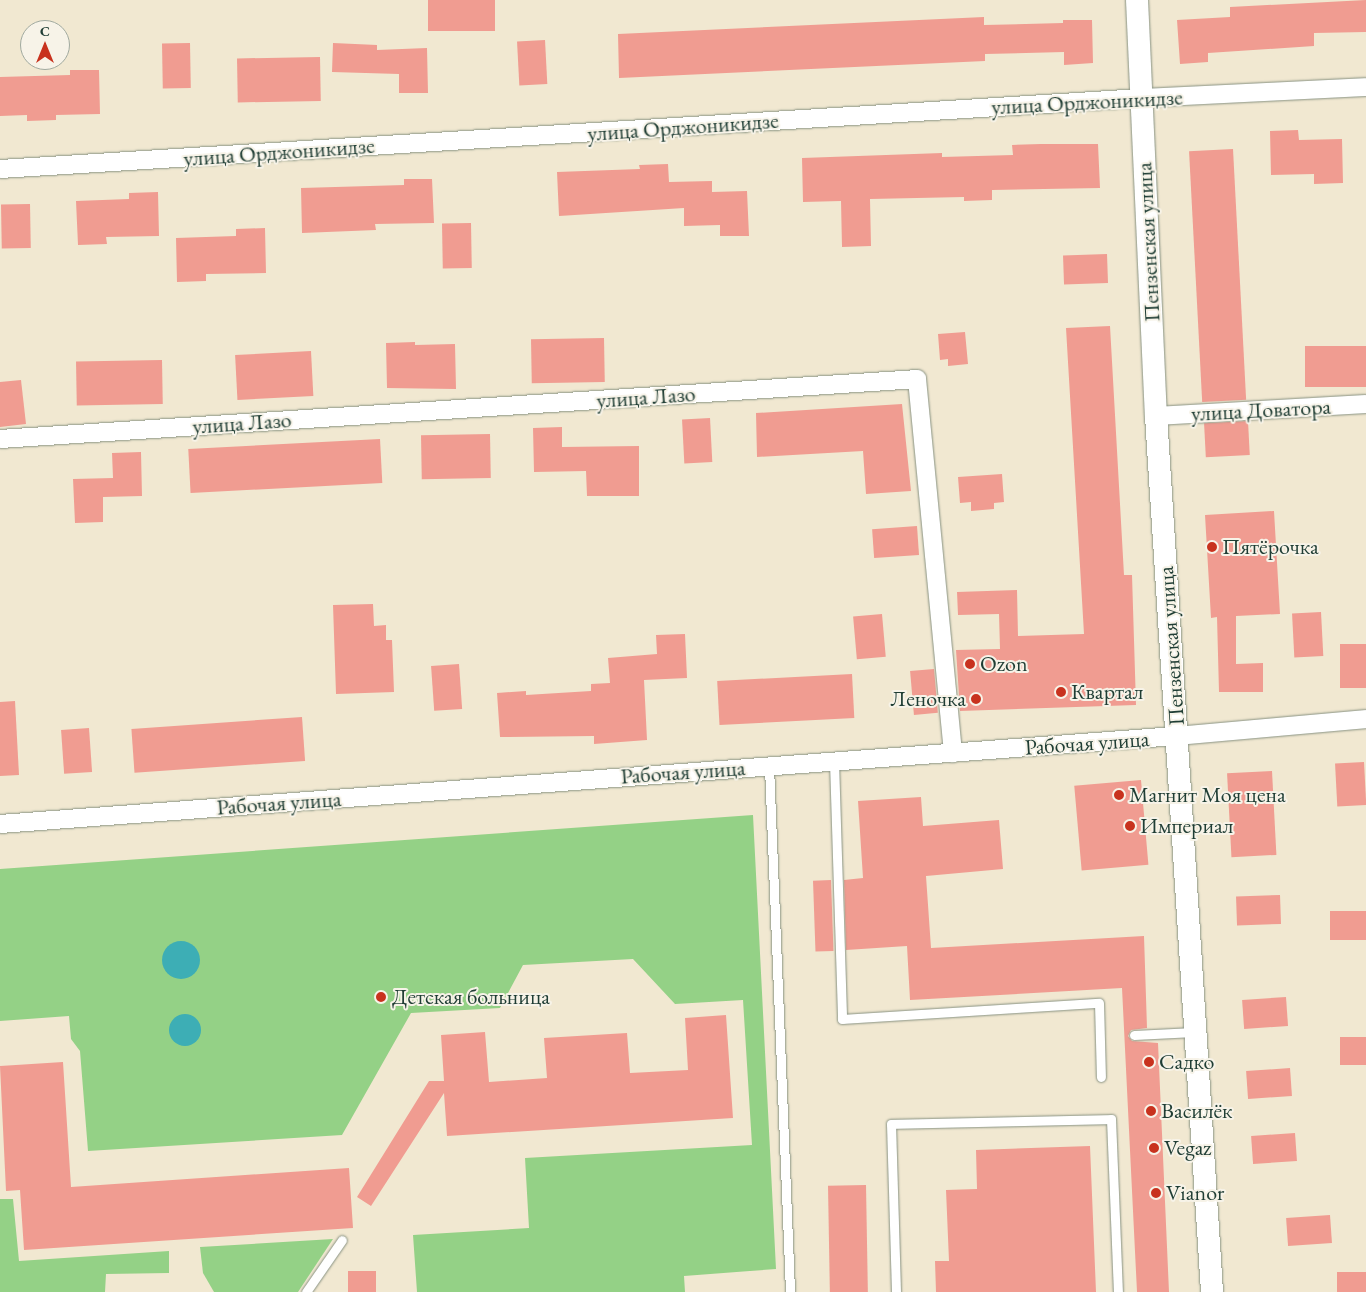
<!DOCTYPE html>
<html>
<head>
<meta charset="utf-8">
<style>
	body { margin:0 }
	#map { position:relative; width:1366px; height:1292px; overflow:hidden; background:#f1e8d1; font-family:"EB Garamond",serif }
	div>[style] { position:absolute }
	.green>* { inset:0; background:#94d186 }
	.water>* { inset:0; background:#3daeb5 }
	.round { border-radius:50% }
	.building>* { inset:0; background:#f09c91; transform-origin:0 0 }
	.roads { filter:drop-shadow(0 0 1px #889282) drop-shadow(0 0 1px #889282) }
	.service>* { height:9px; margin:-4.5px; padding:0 4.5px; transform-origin:4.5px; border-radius:4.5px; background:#fff }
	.minor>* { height:18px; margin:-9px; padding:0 9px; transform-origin:9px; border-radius:9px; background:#fff }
	.tertiary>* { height:22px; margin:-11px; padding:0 11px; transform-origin:11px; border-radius:11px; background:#fff }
	.dots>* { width:14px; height:14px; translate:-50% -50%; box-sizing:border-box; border:2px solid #f7f3e8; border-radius:50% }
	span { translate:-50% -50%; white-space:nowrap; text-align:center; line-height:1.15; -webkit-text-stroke:4px #f7f3e8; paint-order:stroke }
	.street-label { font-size:22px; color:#1f3d34 }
	.poi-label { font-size:22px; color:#1f3d34 }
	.left { translate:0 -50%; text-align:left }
	.right { translate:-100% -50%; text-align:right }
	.north { position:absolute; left:20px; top:20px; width:50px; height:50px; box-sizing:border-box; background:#f7f3e8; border:1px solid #a1aaa0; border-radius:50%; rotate:0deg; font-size:14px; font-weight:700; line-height:20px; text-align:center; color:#1f3d34 }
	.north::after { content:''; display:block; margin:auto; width:18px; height:22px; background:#c8321e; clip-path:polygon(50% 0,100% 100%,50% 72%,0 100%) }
</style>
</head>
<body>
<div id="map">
	<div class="green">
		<i style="clip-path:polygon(753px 815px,776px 1269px,684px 1276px,685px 1292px,417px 1292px,413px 1235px,529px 1228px,525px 1158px,752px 1145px,743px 1000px,675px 1004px,633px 959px,523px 965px,500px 1008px,411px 1013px,342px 1135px,88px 1151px,80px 1051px,71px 1039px,69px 1016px,0 1021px,0 869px)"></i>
		<i style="clip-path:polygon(0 1199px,13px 1199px,19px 1261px,169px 1251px,169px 1273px,106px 1274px,105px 1292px,0 1292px)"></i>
		<i style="clip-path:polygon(333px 1239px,298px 1292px,214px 1292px,203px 1273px,200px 1247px)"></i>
	</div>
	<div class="water">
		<i class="round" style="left:162px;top:941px;width:38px;height:38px"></i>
		<i class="round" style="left:169px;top:1014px;width:32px;height:32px"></i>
	</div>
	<div class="building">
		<i style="left:428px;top:0;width:67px;height:31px"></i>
		<i style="clip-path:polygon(1366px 0,1366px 32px,1314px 33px,1314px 46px,1208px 53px,1208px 62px,1180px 64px,1177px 20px,1230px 17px,1230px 7px)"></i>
		<i style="clip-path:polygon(984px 17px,984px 25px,1063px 23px,1063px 20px,1092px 20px,1093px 63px,1064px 65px,1064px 52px,985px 54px,985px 61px,619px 78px,618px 34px)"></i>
		<i style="left:545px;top:40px;width:44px;height:28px;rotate:87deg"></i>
		<i style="left:190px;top:43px;width:45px;height:28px;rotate:89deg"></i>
		<i style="clip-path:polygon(333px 43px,377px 45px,377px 50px,427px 48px,428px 93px,399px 93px,399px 74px,332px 72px)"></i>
		<i style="left:320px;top:57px;width:44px;height:83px;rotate:89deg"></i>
		<i style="clip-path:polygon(70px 70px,99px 70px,100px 114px,56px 115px,56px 120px,27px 121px,27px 115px,0 116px,0 77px,70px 75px)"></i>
		<i style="clip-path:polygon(1298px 130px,1299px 140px,1342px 139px,1343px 183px,1314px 184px,1314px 174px,1271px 175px,1270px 131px)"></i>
		<i style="clip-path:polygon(1041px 144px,1098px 144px,1100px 188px,992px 190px,992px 200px,964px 201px,964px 197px,870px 199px,871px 246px,842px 247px,841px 201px,803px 202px,802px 158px,942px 153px,942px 157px,1013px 155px,1012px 145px)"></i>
		<i style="left:1233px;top:149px;width:251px;height:44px;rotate:87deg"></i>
		<i style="clip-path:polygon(668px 164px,669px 182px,712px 181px,712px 192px,747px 191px,749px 236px,720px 236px,720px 225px,684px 226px,684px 208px,559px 216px,557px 172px,640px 169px,639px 165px)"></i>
		<i style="clip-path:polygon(404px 179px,432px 179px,434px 223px,375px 224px,376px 230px,302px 233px,301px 188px,404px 185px)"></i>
		<i style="clip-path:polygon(158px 192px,159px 236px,106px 237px,107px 244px,78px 245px,76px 201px,129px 199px,129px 193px)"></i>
		<i style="left:30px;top:204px;width:44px;height:29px;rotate:89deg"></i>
		<i style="left:471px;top:223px;width:45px;height:29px;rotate:89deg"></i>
		<i style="clip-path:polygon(265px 228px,266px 273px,206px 274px,206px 281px,177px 282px,176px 238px,236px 236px,236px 229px)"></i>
		<i style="left:1107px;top:254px;width:29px;height:44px;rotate:88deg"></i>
		<i style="clip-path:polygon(1110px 326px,1124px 575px,1132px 575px,1136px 705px,960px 711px,956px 650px,1000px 649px,999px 614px,958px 615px,957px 592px,1017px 590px,1018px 636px,1084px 634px,1066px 328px)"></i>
		<i style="clip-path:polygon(965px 332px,968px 364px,948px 366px,948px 359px,940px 360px,938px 334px)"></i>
		<i style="left:604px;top:338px;width:44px;height:73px;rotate:89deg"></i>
		<i style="clip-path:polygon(415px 342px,415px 345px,455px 344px,456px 389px,387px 388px,386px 343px)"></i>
		<i style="left:1366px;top:346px;width:41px;height:61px;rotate:90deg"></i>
		<i style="left:311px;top:351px;width:45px;height:76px;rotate:87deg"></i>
		<i style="left:162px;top:360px;width:44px;height:86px;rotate:89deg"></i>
		<i style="clip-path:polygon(21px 380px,26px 424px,0 427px,0 382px)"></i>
		<i style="clip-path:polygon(902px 404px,911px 491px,866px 494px,863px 451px,757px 457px,756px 413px)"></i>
		<i style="left:710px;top:418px;width:44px;height:28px;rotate:87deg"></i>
		<i style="left:1248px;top:421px;width:34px;height:44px;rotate:87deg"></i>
		<i style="clip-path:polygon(562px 427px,562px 447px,639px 446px,639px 496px,587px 496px,586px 471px,534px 472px,533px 428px)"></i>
		<i style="left:490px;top:434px;width:44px;height:69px;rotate:89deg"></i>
		<i style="left:380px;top:439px;width:44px;height:192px;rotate:87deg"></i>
		<i style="clip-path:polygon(141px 452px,142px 496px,103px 497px,103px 522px,75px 523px,73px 479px,113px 478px,112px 453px)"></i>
		<i style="clip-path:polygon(1002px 474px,1004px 502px,994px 503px,994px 509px,971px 511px,971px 502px,960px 503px,958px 477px)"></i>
		<i style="clip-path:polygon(1274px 511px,1280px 614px,1236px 616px,1236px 664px,1263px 663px,1263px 692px,1219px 692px,1217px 617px,1211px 618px,1205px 515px)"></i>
		<i style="left:917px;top:526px;width:29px;height:45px;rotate:86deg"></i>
		<i style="clip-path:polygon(373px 604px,374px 626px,386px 625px,386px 640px,392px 640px,394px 692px,336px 694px,333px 605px)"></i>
		<i style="left:1321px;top:612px;width:44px;height:29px;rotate:87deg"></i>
		<i style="left:882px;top:614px;width:43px;height:29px;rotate:85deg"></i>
		<i style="clip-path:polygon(685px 634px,687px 678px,644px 680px,647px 740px,594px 744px,594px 736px,500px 737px,497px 693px,526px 691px,526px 695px,591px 691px,591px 684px,610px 683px,608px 658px,657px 654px,656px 635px)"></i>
		<i style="left:1366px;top:644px;width:44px;height:26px;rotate:90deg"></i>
		<i style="left:459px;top:664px;width:45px;height:28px;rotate:86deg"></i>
		<i style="left:934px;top:669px;width:44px;height:24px;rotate:85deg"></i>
		<i style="left:852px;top:674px;width:44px;height:135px;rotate:87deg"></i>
		<i style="clip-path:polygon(15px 701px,19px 775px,0 776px,0 702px)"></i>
		<i style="left:302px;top:717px;width:44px;height:171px;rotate:86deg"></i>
		<i style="left:89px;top:728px;width:44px;height:28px;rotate:86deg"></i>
		<i style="left:1364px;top:762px;width:43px;height:29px;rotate:87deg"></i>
		<i style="left:1272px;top:771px;width:84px;height:45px;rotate:87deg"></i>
		<i style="left:1141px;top:780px;width:85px;height:67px;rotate:85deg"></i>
		<i style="clip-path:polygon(921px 797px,923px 826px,999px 820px,1003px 869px,926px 876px,931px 948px,1144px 936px,1147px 1028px,1131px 1030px,1128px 1036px,1132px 1041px,1158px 1043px,1169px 1292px,1137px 1292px,1122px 988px,910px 1000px,907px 946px,846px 950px,844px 880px,863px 878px,858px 801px)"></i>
		<i style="left:831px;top:880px;width:71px;height:18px;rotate:88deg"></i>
		<i style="left:1280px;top:895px;width:29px;height:44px;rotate:88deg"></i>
		<i style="left:1366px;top:911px;width:29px;height:36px;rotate:90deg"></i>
		<i style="left:1286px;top:997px;width:29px;height:44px;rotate:86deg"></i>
		<i style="clip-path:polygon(726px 1015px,733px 1118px,447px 1136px,444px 1093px,371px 1206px,357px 1197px,429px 1081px,444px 1081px,441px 1035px,485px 1032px,489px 1082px,547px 1078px,544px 1038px,627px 1033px,630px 1073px,688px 1070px,685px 1018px)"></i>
		<i style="left:1366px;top:1037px;width:28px;height:26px;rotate:90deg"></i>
		<i style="clip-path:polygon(63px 1062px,71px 1187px,349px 1168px,353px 1228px,24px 1250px,20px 1190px,6px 1191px,0 1066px)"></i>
		<i style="left:1290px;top:1068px;width:28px;height:44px;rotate:86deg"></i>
		<i style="left:1295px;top:1133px;width:28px;height:44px;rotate:86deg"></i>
		<i style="clip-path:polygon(1090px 1146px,1096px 1292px,936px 1292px,935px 1261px,949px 1261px,946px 1190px,977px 1189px,976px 1150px)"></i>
		<i style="left:866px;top:1185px;width:107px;height:38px;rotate:89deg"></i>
		<i style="left:1330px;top:1215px;width:28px;height:44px;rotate:86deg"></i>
		<i style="left:348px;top:1271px;width:28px;height:21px"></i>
		<i style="left:1366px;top:1272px;width:20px;height:29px;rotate:90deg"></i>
	</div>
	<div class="roads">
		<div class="service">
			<i style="left:834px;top:761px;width:258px;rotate:88.2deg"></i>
			<i style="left:842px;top:1019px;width:257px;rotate:-3.6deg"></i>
			<i style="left:1099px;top:1003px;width:74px;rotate:88.5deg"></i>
			<i style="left:769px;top:766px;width:526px;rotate:87.71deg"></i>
			<i style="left:1134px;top:1035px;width:60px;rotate:-2.9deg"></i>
			<i style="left:306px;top:1292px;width:63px;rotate:-55.3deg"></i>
			<i style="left:896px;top:1292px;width:168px;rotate:-91.7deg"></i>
			<i style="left:891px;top:1124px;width:220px;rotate:-1.3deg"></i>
			<i style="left:1111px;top:1119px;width:173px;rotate:87.7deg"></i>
		</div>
		<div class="minor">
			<i style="left:0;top:169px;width:1144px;rotate:-3.56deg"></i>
			<i style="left:1142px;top:98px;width:224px;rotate:-2.8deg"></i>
			<i style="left:1156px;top:416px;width:210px;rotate:-3.3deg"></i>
			<i style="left:0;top:439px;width:919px;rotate:-3.74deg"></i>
			<i style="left:917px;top:379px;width:376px;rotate:84.5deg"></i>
			<i style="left:0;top:824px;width:1180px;rotate:-4.28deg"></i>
			<i style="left:1177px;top:736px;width:190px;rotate:-5.1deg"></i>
		</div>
		<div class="tertiary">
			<i style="left:1137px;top:0;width:416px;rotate:87.4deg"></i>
			<i style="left:1156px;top:416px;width:878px;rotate:86.34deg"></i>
		</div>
	</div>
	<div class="dots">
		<i style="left:1212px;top:547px;background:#c8321e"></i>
		<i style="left:970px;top:664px;background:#c8321e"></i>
		<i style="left:1061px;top:692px;background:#c8321e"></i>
		<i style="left:976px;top:699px;background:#c8321e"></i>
		<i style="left:1119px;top:795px;background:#c8321e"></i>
		<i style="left:1130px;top:826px;background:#c8321e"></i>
		<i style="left:381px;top:997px;background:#c8321e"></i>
		<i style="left:1149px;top:1062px;background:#c8321e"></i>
		<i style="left:1151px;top:1111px;background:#c8321e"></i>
		<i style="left:1154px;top:1148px;background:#c8321e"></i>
		<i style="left:1156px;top:1193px;background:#c8321e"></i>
	</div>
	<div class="street-label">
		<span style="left:1087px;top:102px;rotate:-3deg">улица Орджоникидзе</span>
		<span style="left:683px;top:127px;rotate:-4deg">улица Орджоникидзе</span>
		<span style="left:279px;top:152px;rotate:-4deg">улица Орджоникидзе</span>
		<span style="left:1148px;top:242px;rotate:-93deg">Пензенская улица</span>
		<span style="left:646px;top:397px;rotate:-4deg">улица Лазо</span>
		<span style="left:1261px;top:410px;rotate:-3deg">улица Доватора</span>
		<span style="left:242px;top:423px;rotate:-4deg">улица Лазо</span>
		<span style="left:1171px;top:646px;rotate:-94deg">Пензенская улица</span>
		<span style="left:1087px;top:743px;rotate:-4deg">Рабочая улица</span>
		<span style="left:683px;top:772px;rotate:-4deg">Рабочая улица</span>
		<span style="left:279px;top:803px;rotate:-4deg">Рабочая улица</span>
	</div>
	<div class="poi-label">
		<span class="left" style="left:1222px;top:547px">Пятёрочка</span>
		<span class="left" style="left:980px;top:664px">Ozon</span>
		<span class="left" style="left:1071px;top:692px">Квартал</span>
		<span class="right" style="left:966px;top:699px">Леночка</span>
		<span class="left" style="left:1129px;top:795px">Магнит Моя цена</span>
		<span class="left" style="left:1140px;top:826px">Империал</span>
		<span class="left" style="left:392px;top:997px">Детская больница</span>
		<span class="left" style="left:1159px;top:1062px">Садко</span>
		<span class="left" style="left:1161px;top:1111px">Василёк</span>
		<span class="left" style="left:1164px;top:1148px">Vegaz</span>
		<span class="left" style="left:1166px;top:1193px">Vianor</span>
	</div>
	<div class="north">С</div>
</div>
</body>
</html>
